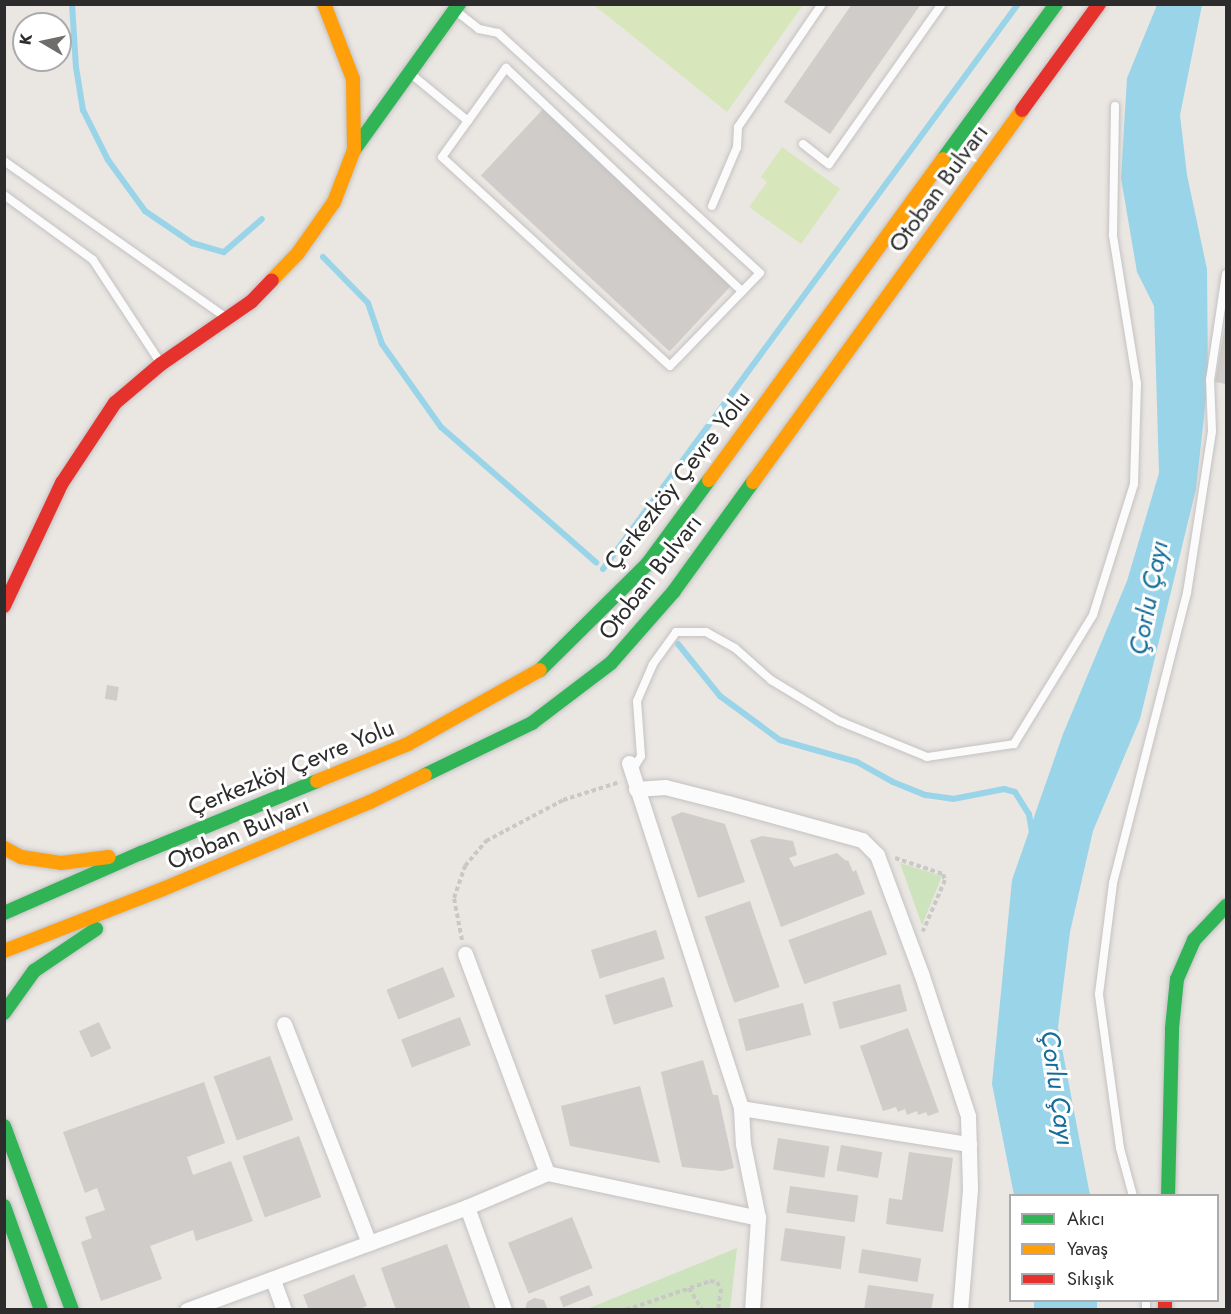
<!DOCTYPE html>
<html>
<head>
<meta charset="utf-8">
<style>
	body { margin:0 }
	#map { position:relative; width:1231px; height:1314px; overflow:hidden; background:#eae6e2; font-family:Jost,sans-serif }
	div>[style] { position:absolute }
	.green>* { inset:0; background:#cde3bd }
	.pitch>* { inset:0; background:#d7e7bb }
	.water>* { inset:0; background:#9ad4e8; transform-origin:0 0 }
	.stream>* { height:6px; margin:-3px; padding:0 3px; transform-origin:3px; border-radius:3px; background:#9ad4e8 }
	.building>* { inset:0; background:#cfccc9; transform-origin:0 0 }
	.path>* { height:4px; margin-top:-2px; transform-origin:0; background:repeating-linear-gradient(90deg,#c8c8c7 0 4.5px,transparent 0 7.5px) }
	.roads { filter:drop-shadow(0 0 2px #c3c2c3) drop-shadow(0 0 2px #c3c2c3) }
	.lane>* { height:8px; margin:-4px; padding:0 4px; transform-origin:4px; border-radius:4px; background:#fcfbfb }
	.street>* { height:15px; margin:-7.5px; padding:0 7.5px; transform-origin:7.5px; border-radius:7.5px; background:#fcfbfb }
	.fast>* { height:14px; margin:-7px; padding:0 7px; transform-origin:7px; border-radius:7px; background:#30b455 }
	.slow>* { height:14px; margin:-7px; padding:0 7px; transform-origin:7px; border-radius:7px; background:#ff9f0a }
	.jam>* { height:14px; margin:-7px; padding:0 7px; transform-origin:7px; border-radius:7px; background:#e5322d }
	span { translate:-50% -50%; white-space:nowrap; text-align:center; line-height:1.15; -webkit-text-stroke:6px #fff; paint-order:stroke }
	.street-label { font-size:24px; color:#2c2c2c }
	.water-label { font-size:26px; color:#146c99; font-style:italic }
	.frame { position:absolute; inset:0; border:6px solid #2c2c2c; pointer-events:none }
	.legend { position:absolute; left:1009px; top:1194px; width:210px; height:108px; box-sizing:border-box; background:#fff; border:2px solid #ababab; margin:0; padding:8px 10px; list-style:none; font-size:18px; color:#2c2c2c }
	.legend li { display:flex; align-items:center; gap:12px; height:30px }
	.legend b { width:30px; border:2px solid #ababab }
	.north { position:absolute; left:12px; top:12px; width:60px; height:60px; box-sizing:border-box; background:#fff; border:2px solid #ababab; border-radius:50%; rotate:279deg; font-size:16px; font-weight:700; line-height:24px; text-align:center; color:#2c2c2c }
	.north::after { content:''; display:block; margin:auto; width:21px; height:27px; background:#6e6d6c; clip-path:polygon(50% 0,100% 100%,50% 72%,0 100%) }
</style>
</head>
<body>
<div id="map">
	<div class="green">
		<i style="clip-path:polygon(900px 863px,942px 876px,922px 925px)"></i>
		<i style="clip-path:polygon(737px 1248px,730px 1309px,587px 1309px)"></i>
	</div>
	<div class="pitch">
		<i style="clip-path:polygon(594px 5px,803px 5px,727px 112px)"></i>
		<i style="clip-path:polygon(782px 147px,840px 189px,801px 244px,749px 207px,767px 182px,761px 177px)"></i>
	</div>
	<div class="water">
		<i style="clip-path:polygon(1157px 5px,1202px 5px,1180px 115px,1187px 175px,1207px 269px,1208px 381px,1196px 489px,1140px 719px,1093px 831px,1070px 932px,1058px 1027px,1090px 1195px,1014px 1195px,992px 1084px,1012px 880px,1063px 734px,1127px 581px,1159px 473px,1154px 306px,1137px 272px,1121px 178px,1127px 78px)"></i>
		<i style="left:1034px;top:1301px;width:63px;height:8px"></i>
	</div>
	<div class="stream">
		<i style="left:72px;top:4px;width:63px;rotate:86.4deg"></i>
		<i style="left:76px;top:67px;width:44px;rotate:80.8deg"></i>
		<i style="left:83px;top:110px;width:56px;rotate:63.4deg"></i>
		<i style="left:108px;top:160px;width:63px;rotate:54deg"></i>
		<i style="left:145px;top:211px;width:57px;rotate:34.2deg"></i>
		<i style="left:192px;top:243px;width:33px;rotate:16deg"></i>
		<i style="left:224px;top:252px;width:50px;rotate:-41deg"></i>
		<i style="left:323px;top:257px;width:64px;rotate:45.6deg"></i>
		<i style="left:368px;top:303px;width:43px;rotate:71.1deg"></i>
		<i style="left:382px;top:344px;width:102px;rotate:54.6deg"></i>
		<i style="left:441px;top:427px;width:206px;rotate:41.1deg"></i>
		<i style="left:603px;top:569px;width:701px;rotate:-53.7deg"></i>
		<i style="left:678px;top:644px;width:67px;rotate:51.1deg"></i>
		<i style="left:720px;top:696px;width:74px;rotate:36.3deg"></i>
		<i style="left:780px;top:740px;width:80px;rotate:15.9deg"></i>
		<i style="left:857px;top:762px;width:41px;rotate:29.1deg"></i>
		<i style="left:893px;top:782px;width:35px;rotate:22deg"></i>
		<i style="left:926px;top:795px;width:27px;rotate:8deg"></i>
		<i style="left:953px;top:799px;width:52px;rotate:-11.1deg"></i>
		<i style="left:1004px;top:789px;width:11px;rotate:15deg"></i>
		<i style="left:1015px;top:792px;width:26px;rotate:58deg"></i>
		<i style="left:1029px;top:814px;width:19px;rotate:81deg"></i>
	</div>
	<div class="building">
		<i style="clip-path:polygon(852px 4px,921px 4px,830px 134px,784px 102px)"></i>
		<i style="left:543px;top:109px;width:258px;height:91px;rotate:43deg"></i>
		<i style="clip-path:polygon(1225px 325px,1226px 325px,1226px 384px,1215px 382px)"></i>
		<i style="left:107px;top:685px;width:12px;height:14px;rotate:9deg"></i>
		<i style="clip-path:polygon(682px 812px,725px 824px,745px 882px,698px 898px,671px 817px)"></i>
		<i style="clip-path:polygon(762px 836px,793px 841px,797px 855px,789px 858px,794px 867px,837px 853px,846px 861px,848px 860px,853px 872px,856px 870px,865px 894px,781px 927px,750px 840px)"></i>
		<i style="left:750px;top:901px;width:91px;height:48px;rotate:71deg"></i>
		<i style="left:871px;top:910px;width:47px;height:88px;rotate:70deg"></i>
		<i style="left:656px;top:930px;width:30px;height:68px;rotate:73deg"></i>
		<i style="left:443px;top:967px;width:32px;height:61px;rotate:68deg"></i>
		<i style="left:664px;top:977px;width:31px;height:62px;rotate:73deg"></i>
		<i style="left:900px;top:984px;width:28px;height:70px;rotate:75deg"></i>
		<i style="left:803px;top:1003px;width:33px;height:67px;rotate:76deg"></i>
		<i style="left:460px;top:1017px;width:30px;height:63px;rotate:69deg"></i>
		<i style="left:99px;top:1022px;width:29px;height:22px;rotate:65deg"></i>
		<i style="clip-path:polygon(908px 1028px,939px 1112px,928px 1116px,926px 1112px,918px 1115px,917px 1111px,907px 1115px,905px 1109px,898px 1112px,896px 1107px,883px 1111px,860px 1046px)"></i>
		<i style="left:270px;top:1056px;width:68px;height:60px;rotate:70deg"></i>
		<i style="clip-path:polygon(703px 1060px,713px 1095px,718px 1095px,734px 1168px,722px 1171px,682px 1167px,661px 1072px)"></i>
		<i style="clip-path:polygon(204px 1082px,225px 1143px,187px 1157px,193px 1175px,231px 1161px,253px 1221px,196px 1241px,193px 1230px,150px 1246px,162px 1279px,101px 1301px,81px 1242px,92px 1238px,85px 1217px,105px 1210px,97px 1188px,85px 1193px,63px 1132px)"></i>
		<i style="clip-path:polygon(640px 1086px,660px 1163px,570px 1146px,561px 1106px)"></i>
		<i style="left:299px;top:1136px;width:65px;height:60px;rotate:70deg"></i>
		<i style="left:778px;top:1138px;width:52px;height:32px;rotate:9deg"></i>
		<i style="left:841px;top:1145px;width:42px;height:26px;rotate:10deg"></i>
		<i style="clip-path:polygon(909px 1152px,953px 1158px,943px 1232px,886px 1224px,889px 1198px,902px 1200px)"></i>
		<i style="left:790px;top:1186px;width:69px;height:27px;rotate:8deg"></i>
		<i style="left:572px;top:1217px;width:55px;height:69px;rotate:68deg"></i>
		<i style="left:785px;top:1228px;width:61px;height:33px;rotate:8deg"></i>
		<i style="clip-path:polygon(447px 1244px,471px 1310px,396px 1310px,381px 1268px)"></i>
		<i style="left:862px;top:1249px;width:60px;height:24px;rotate:9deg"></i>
		<i style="clip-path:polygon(354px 1274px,367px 1306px,357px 1310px,309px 1310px,303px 1295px)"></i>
		<i style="left:589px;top:1285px;width:11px;height:32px;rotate:68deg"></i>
		<i style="clip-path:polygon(868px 1285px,934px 1294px,931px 1310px,864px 1310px)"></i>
		<i style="clip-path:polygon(534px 1298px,544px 1300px,548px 1310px,525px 1310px,527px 1302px)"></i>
	</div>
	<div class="path">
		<i style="left:895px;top:858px;width:51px;rotate:18.4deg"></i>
		<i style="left:943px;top:874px;width:6px;rotate:72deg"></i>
		<i style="left:945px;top:880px;width:56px;rotate:113.3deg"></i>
		<i style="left:462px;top:940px;width:43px;rotate:-100.8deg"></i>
		<i style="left:454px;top:898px;width:34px;rotate:-71deg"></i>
		<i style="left:465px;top:866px;width:33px;rotate:-50deg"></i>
		<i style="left:486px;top:841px;width:87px;rotate:-28deg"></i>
		<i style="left:563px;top:800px;width:60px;rotate:-17.5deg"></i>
		<i style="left:689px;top:1288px;width:26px;rotate:59deg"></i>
		<i style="left:626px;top:1310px;width:89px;rotate:-19deg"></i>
		<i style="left:710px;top:1281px;width:7px;rotate:8deg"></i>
		<i style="left:717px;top:1282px;width:8px;rotate:60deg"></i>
		<i style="left:721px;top:1289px;width:21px;rotate:98deg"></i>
	</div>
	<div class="roads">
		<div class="lane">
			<i style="left:456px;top:11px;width:29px;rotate:38deg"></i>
			<i style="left:479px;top:29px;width:19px;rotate:12deg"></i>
			<i style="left:498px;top:33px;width:355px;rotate:42.5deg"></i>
			<i style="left:760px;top:273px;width:129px;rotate:134.1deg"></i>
			<i style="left:670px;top:366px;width:309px;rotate:-137.5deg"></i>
			<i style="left:442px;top:157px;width:110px;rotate:-54.3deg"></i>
			<i style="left:506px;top:68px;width:325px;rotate:43.4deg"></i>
			<i style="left:411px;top:74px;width:74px;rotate:39.5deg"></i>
			<i style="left:803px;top:144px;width:33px;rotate:38deg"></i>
			<i style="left:829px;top:164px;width:196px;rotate:-54.8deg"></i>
			<i style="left:4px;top:161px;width:269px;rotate:35.2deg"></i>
			<i style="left:4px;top:195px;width:110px;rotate:36.1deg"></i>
			<i style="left:93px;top:260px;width:122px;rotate:56.7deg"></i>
			<i style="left:712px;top:206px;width:64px;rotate:-67deg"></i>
			<i style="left:737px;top:147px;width:20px;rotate:-87deg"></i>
			<i style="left:738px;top:127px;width:149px;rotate:-55.7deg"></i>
			<i style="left:632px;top:771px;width:17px;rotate:-59deg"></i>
			<i style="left:641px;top:756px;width:55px;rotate:-94.2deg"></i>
			<i style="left:637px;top:701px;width:40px;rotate:-66.6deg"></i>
			<i style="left:653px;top:664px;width:39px;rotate:-54deg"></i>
			<i style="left:676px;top:632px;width:30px"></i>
			<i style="left:706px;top:632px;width:33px;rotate:29deg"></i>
			<i style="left:735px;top:648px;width:48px;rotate:41.6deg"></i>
			<i style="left:771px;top:680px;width:79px;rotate:31.1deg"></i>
			<i style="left:839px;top:721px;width:95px;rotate:22.2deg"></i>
			<i style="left:927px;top:757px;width:88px;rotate:-8.5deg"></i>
			<i style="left:1014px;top:744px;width:151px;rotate:-58.5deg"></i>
			<i style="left:1093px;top:615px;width:137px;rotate:-72.6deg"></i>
			<i style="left:1134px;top:484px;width:100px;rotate:-88.3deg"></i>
			<i style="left:1137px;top:384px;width:151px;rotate:-99.2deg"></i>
			<i style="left:1113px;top:235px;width:129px;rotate:-89.1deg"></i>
			<i style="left:1133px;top:1196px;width:50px;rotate:-105.2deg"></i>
			<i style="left:1120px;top:1148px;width:155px;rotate:-97.8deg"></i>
			<i style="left:1099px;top:994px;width:112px;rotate:-82.8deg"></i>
			<i style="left:1113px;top:883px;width:299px;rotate:-75.7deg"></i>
			<i style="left:1187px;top:593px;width:164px;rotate:-81.2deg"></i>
			<i style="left:1212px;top:431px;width:51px;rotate:-92.2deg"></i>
			<i style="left:1210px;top:380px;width:107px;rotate:-81.4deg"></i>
			<i style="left:1146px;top:1310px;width:10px;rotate:-90deg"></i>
		</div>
		<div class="street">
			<i style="left:629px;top:763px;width:363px;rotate:72deg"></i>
			<i style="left:741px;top:1108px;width:36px;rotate:87deg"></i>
			<i style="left:743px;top:1144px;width:76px;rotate:78.5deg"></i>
			<i style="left:636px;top:789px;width:29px;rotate:-4deg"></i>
			<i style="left:665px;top:787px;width:65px;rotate:14.3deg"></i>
			<i style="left:728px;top:803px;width:139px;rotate:15.4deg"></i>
			<i style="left:862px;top:840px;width:21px;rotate:45deg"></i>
			<i style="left:877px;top:855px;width:126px;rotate:69.6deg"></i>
			<i style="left:921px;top:973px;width:151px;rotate:71.8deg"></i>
			<i style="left:968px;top:1116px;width:73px;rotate:88.4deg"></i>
			<i style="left:970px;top:1189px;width:121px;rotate:94.7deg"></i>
			<i style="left:284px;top:1024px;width:235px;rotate:68.8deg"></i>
			<i style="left:741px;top:1108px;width:231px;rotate:9deg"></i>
			<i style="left:547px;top:1173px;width:216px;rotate:12deg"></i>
			<i style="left:758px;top:1218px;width:92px;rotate:93.7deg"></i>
			<i style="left:467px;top:1207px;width:109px;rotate:70.2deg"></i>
			<i style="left:273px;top:1280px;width:32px;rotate:70deg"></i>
			<i style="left:187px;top:1310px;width:298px;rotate:-20.2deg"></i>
			<i style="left:467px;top:1207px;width:87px;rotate:-23deg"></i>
			<i style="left:547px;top:1173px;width:234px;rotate:-110.5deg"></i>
		</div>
		<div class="fast">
			<i style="left:354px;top:150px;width:180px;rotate:-54.3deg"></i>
			<i style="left:943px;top:159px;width:192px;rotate:-53.9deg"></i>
			<i style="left:540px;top:670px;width:152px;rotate:-44.7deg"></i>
			<i style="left:648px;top:563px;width:103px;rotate:-53.7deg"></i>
			<i style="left:425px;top:775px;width:119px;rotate:-25.9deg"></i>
			<i style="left:532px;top:723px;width:99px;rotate:-37.2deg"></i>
			<i style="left:611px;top:663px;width:96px;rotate:-48.8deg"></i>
			<i style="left:674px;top:591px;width:135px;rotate:-54.1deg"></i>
			<i style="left:4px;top:913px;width:150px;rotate:-23.7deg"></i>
			<i style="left:141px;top:853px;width:190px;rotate:-22.2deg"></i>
			<i style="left:4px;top:1013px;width:52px;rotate:-54.5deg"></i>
			<i style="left:34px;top:971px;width:75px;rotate:-34.1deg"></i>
			<i style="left:4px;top:1126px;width:196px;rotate:69.7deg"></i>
			<i style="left:1168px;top:1196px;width:168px;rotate:-88.6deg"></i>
			<i style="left:1172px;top:1028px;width:49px;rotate:-84.2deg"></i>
			<i style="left:1177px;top:979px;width:43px;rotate:-66.4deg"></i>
			<i style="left:1194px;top:940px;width:47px;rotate:-46.7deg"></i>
			<i style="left:4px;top:1206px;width:110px;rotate:70.4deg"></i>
		</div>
		<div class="slow">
			<i style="left:272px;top:280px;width:37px;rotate:-46deg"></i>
			<i style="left:298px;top:253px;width:62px;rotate:-54.8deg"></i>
			<i style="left:334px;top:202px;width:56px;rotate:-69deg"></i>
			<i style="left:354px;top:150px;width:71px;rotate:-90.8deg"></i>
			<i style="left:353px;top:79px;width:80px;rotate:-111.1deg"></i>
			<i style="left:709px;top:480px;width:397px;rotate:-53.9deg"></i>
			<i style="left:753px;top:482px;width:459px;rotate:-54.1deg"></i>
			<i style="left:317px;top:781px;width:98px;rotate:-22.1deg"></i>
			<i style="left:408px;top:744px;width:151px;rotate:-29.3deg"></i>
			<i style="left:4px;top:848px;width:19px;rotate:28deg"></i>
			<i style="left:21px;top:857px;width:40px;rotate:8.5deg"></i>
			<i style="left:61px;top:863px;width:48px;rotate:-7.1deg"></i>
			<i style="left:4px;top:951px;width:171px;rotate:-21.3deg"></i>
			<i style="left:163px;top:889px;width:225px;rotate:-22.8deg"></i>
			<i style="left:370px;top:802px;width:61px;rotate:-26.1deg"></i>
		</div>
		<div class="jam">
			<i style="left:1022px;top:110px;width:131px;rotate:-54deg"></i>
			<i style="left:4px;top:606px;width:136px;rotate:-64.8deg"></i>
			<i style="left:62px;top:483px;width:96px;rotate:-56.5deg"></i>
			<i style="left:115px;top:403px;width:60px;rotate:-40.3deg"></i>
			<i style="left:161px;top:364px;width:109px;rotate:-34.6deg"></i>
			<i style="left:251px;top:302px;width:30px;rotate:-46deg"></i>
			<i style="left:1165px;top:1300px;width:10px;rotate:90deg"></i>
		</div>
	</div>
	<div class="street-label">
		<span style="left:938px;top:188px;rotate:-54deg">Otoban Bulvarı</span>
		<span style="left:677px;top:480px;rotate:-52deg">Çerkezköy Çevre Yolu</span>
		<span style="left:650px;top:577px;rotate:-52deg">Otoban Bulvarı</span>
		<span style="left:291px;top:767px;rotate:-22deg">Çerkezköy Çevre Yolu</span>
		<span style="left:238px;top:833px;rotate:-23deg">Otoban Bulvarı</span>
	</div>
	<div class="water-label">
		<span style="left:1149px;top:598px;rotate:-79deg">Çorlu Çayı</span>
		<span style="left:1057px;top:1088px;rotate:82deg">Çorlu Çayı</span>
	</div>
	<div class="frame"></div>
	<ul class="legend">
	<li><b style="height:8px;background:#30b455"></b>Akıcı</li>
	<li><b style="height:8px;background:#ff9f0a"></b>Yavaş</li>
	<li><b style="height:8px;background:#e5322d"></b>Sıkışık</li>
	</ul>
	<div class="north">K</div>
</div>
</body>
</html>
